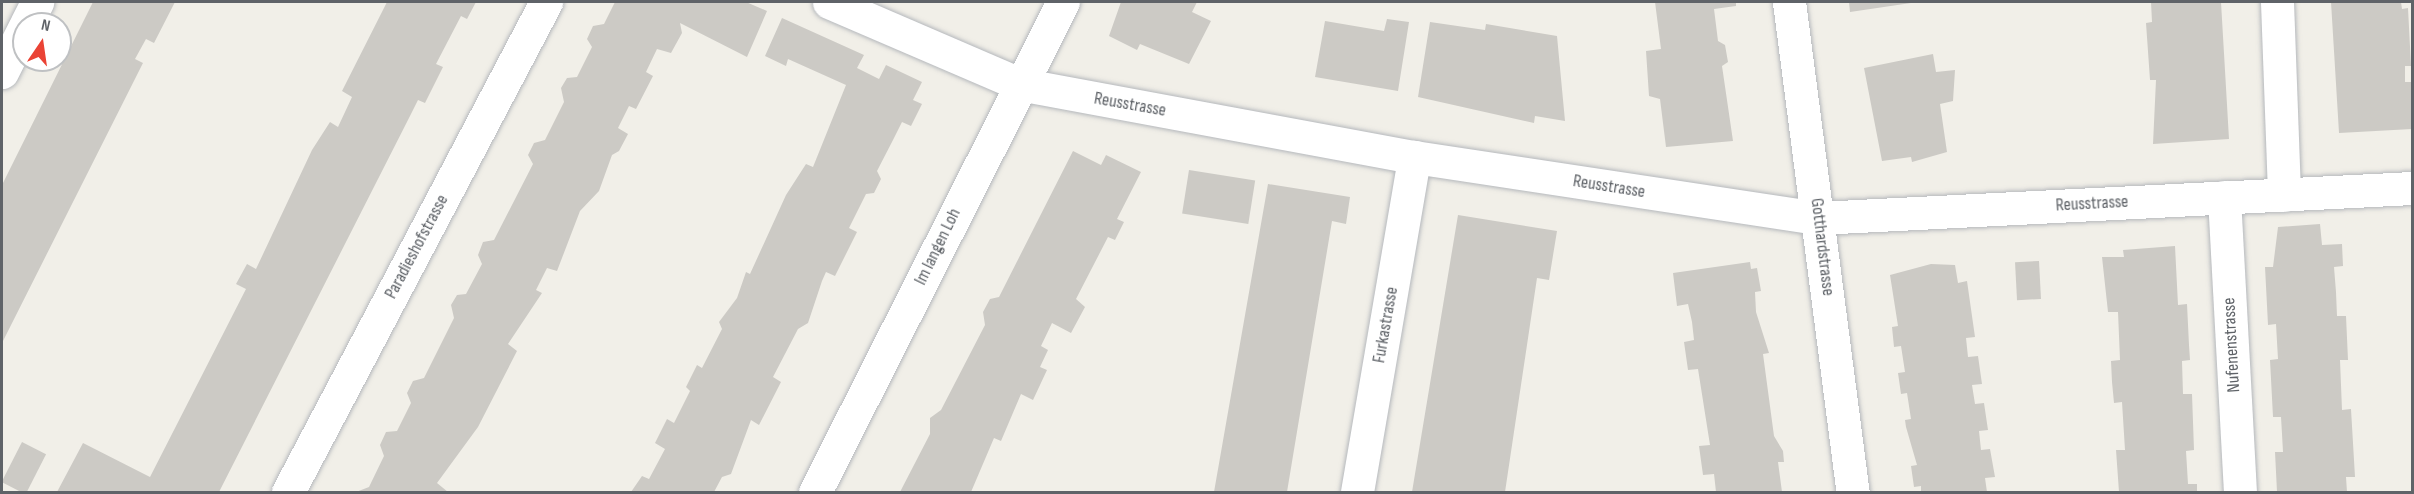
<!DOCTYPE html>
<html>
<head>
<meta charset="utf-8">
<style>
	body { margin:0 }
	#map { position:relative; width:2414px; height:494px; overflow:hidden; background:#f1efe8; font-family:"Sofia Sans Condensed",sans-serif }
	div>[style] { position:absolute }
	.building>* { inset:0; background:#cccac5; transform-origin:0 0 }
	.roads { filter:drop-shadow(0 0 2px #b5b8bc) drop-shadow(0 0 2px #b5b8bc) }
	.minor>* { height:33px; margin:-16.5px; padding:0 16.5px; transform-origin:16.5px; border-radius:16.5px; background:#fff }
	span { translate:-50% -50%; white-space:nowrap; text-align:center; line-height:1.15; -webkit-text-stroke:4.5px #fff; paint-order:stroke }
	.street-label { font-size:18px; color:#5f6368 }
	.frame { position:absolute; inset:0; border:3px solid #5f6368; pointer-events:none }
	.north { position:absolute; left:12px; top:12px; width:60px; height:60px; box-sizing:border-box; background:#fff; border:2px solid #bfc1c3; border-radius:50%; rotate:13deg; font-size:16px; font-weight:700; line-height:24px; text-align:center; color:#5f6368 }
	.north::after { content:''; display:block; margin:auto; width:21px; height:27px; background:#ea4335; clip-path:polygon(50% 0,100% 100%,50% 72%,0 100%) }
</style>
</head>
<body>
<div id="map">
	<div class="building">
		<i style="clip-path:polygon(93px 2px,175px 2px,154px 43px,146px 39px,135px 59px,143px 63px,2px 343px,2px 185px)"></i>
		<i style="clip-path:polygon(387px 2px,476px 2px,467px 19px,461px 16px,436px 64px,443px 67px,425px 103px,418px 100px,410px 116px,219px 492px,57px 492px,83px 443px,150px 477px,246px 289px,236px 284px,247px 264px,256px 269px,312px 150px,330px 122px,338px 127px,352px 97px,342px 91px)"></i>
		<i style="clip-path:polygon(615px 2px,746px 2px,767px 11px,747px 57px,680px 23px,682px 33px,671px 53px,657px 49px,646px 72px,653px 76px,636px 109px,629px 106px,618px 128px,628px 134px,619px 151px,612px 155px,599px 191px,580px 211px,557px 271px,547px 268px,536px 290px,542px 293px,508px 344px,517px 351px,478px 427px,437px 483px,448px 492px,356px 492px,369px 487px,384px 456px,380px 445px,386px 432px,397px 431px,411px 403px,407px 393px,413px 381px,424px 378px,454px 318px,451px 305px,457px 295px,466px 294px,482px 264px,478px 255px,483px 242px,494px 240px,533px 164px,528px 155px,534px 143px,545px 140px,564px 102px,561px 88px,567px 78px,577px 77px,592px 47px,587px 39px,593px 26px,604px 24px)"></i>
		<i style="clip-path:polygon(1121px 2px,1197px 2px,1192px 12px,1211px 21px,1189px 64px,1140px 44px,1137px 50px,1109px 36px)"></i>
		<i style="clip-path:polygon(1655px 2px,1736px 2px,1736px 6px,1714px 9px,1718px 41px,1725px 45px,1728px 62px,1722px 66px,1733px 141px,1666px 147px,1660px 99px,1649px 96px,1646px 51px,1661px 49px)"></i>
		<i style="clip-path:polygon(1849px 2px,1911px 2px,1911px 3px,1850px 12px)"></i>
		<i style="clip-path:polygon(2151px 2px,2221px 2px,2229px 139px,2153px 144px,2156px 80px,2150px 80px,2146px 23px,2152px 22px)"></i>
		<i style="clip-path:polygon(2331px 2px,2401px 2px,2402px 9px,2408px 8px,2411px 66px,2405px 66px,2405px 82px,2412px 82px,2412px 129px,2339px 133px)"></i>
		<i style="clip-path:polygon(782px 18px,864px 55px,857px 68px,879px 79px,886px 65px,922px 82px,913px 100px,922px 104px,911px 126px,902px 122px,893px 140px,877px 171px,881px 179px,874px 193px,866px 194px,849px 228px,857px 232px,835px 276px,826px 272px,822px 281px,808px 323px,798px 329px,773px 377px,781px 382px,759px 425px,751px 420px,731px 474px,722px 477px,714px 492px,631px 492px,642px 476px,649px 479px,665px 449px,655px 443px,667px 419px,674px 423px,690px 391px,686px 387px,697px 365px,702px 368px,722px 329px,719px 322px,737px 298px,746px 272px,750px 274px,786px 195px,806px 164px,813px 167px,846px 85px,788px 59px,786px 66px,765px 56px)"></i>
		<i style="clip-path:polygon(1387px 19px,1409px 22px,1398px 91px,1315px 77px,1325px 21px,1384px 31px)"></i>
		<i style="clip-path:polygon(1430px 22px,1485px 30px,1486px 24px,1557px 36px,1565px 121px,1535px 116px,1534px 123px,1418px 97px)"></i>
		<i style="clip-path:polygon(1933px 54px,1936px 72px,1955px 70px,1953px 101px,1940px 104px,1947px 152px,1912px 162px,1911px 157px,1882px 161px,1864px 68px)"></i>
		<i style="clip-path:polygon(1073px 151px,1101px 165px,1106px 155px,1141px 172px,1117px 219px,1124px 222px,1115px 240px,1108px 237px,1076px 299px,1085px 307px,1071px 333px,1052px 323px,1041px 346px,1048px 350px,1040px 367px,1047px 370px,1033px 400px,1021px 394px,1001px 441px,994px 438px,971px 492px,900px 492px,930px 434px,930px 418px,941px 410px,985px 325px,983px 312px,990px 299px,999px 297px)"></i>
		<i style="left:1189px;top:170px;width:67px;height:44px;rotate:9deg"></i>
		<i style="clip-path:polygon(1268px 184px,1350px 197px,1346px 224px,1332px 221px,1287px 492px,1214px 492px)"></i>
		<i style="clip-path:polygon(1458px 215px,1557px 231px,1549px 280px,1537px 278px,1505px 492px,1412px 492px)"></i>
		<i style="clip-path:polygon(2320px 224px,2322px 245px,2342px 244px,2343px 266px,2334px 267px,2336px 292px,2337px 316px,2346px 316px,2348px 360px,2340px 360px,2342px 410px,2351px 409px,2355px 477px,2346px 477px,2347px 492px,2277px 492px,2275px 452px,2283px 452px,2282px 434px,2281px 417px,2273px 417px,2270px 360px,2278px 359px,2277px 342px,2276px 324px,2268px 325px,2265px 267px,2273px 267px,2278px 227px)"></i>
		<i style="clip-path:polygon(2175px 246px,2178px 305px,2187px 304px,2189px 345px,2190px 360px,2182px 361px,2183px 394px,2192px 394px,2194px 450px,2186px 451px,2188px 484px,2197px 484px,2197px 492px,2119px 492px,2116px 450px,2125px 450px,2122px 402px,2114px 403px,2112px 382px,2111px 361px,2120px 360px,2118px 312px,2108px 312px,2102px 257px,2124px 257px,2123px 250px)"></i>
		<i style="left:2039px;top:261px;width:38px;height:24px;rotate:87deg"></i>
		<i style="clip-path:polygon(1750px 262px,1751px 269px,1757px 268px,1761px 291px,1755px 292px,1756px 312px,1769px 353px,1763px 354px,1774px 436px,1783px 451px,1784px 462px,1778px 462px,1782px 492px,1716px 492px,1714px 474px,1703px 475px,1699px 446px,1710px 445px,1698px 369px,1688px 370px,1684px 342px,1694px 340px,1692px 322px,1688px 304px,1677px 306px,1673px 273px)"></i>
		<i style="clip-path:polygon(1931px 264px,1955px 265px,1958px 283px,1967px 281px,1975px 337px,1966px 338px,1968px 357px,1978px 356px,1982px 384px,1972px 385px,1975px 404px,1984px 403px,1988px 430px,1979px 431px,1981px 450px,1990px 449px,1995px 477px,1985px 478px,1987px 492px,1921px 492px,1921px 486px,1914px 487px,1911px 466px,1917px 465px,1906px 427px,1905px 420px,1911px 419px,1907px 393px,1901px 394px,1898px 373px,1905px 372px,1901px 346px,1894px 347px,1892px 327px,1898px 326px,1890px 275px)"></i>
		<i style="left:22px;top:442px;width:27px;height:45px;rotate:27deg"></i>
	</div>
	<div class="roads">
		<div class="minor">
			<i style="left:829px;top:2px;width:207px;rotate:23.3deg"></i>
			<i style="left:1019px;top:84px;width:402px;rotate:10.5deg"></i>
			<i style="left:1414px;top:157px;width:409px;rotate:8.6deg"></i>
			<i style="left:1818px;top:218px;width:595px;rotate:-2.89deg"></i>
			<i style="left:1789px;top:2px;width:494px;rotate:82.6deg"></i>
			<i style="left:2277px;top:2px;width:193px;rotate:87.9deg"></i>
			<i style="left:26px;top:24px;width:25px;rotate:-63deg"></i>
			<i style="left:2px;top:72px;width:49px;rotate:-63.4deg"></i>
			<i style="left:2224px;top:197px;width:295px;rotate:86.9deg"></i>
			<i style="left:288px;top:492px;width:554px;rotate:-62.23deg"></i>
			<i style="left:815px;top:492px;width:549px;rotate:-63.16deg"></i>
			<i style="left:1357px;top:492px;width:340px;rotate:-80.3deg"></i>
		</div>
	</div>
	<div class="street-label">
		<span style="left:1130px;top:105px;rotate:10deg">Reusstrasse</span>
		<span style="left:1609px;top:187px;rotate:9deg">Reusstrasse</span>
		<span style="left:2092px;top:204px;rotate:-3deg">Reusstrasse</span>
		<span style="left:417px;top:247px;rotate:-62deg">Paradieshofstrasse</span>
		<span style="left:938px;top:247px;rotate:-64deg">Im langen Loh</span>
		<span style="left:1822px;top:247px;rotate:83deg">Gotthardstrasse</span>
		<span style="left:1386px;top:325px;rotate:-80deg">Furkastrasse</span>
		<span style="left:2232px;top:345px;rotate:-93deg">Nufenenstrasse</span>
	</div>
	<div class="frame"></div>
	<div class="north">N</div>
</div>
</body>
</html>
